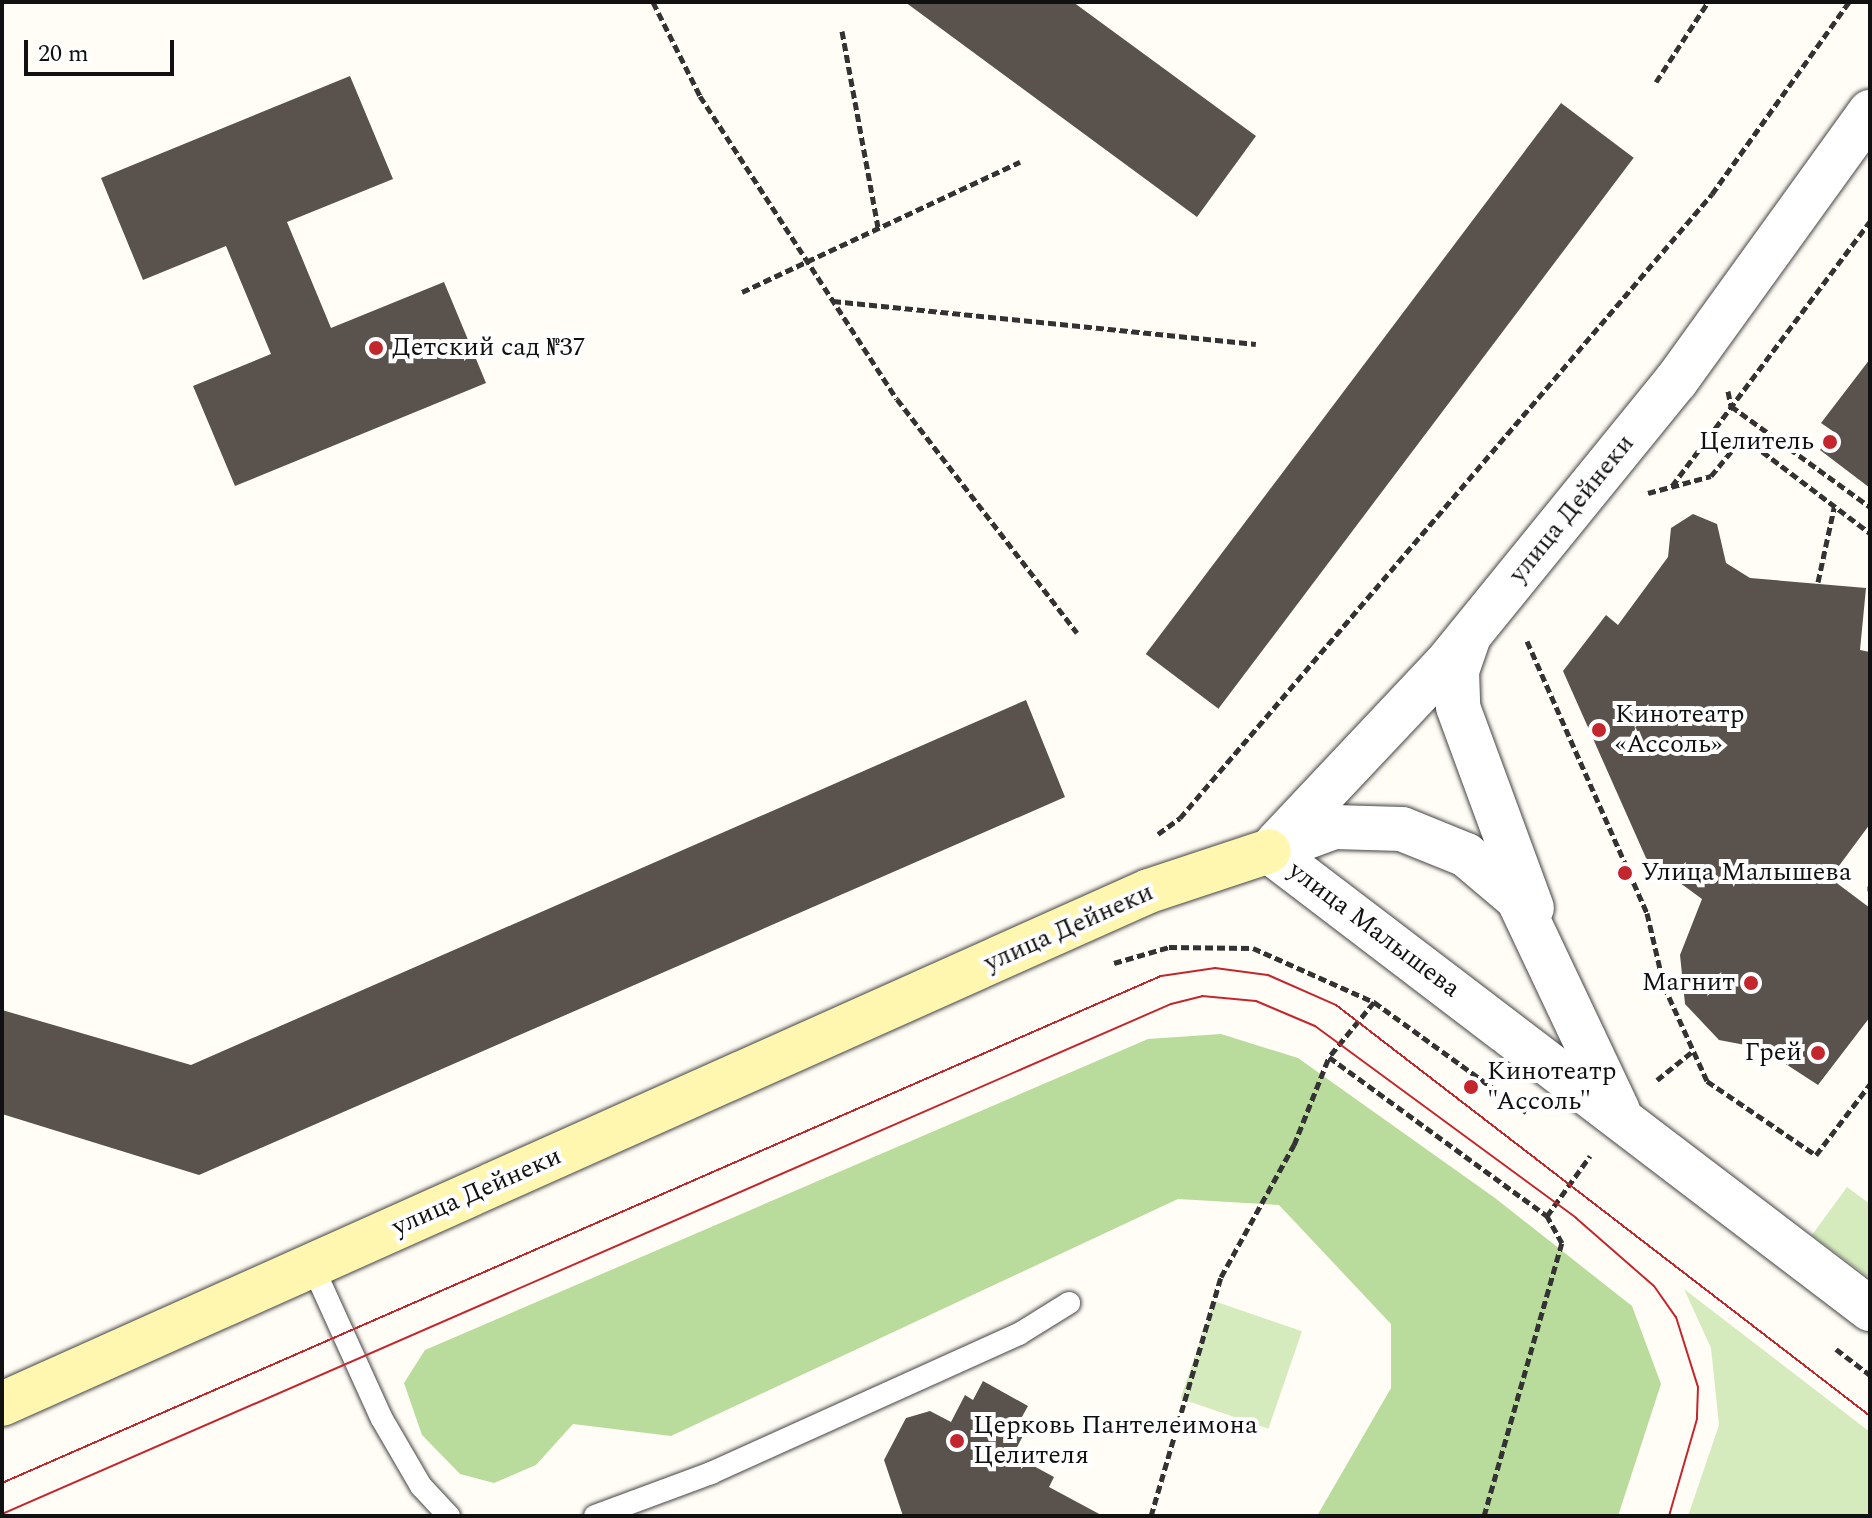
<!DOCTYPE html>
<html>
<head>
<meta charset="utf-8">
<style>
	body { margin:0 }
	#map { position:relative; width:1872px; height:1518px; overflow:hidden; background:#fffdf5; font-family:Spectral,serif }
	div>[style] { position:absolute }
	.green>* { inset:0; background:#d5ebbd; transform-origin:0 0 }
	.forest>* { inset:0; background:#b9dc9c }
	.building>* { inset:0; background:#5a524d; transform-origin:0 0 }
	.path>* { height:5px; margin-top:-2.5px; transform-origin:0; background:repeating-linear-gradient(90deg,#333 0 8px,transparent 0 12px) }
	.roads { filter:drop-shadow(0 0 2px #444) drop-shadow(0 0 2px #444) }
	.service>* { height:22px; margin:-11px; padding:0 11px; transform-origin:11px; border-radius:11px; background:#fff }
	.minor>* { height:44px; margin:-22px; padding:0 22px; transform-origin:22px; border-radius:22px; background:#fff }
	.tertiary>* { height:44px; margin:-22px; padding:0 22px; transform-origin:22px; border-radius:22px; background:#fff }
	.secondary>* { height:44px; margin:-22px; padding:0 22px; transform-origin:22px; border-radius:22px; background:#fff6b0 }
	.tram>* { height:2px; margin:-1px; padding:0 1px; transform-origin:1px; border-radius:1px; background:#c4262e }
	.dots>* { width:22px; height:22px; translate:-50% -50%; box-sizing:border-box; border:4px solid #fff; border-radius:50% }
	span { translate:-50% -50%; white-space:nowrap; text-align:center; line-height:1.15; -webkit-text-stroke:8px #fff; paint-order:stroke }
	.poi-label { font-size:26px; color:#111 }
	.left { translate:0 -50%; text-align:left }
	.right { translate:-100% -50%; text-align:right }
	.street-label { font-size:26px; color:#111 }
	.frame { position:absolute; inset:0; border:4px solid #111; pointer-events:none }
	.scale { position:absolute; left:24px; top:40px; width:150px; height:36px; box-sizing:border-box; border:4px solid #111; border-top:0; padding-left:10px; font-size:24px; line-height:28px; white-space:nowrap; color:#111; -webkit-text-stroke:6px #fff; paint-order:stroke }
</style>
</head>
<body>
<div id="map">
	<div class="green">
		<i style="clip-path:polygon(1847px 1187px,1870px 1204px,1870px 1278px,1812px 1235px)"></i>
		<i style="clip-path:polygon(1684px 1289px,1870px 1432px,1869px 1516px,1688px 1516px,1719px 1425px,1711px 1348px)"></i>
		<i style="left:1214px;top:1301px;width:93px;height:103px;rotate:19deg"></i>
	</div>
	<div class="forest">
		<i style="clip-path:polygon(1221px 1034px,1298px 1058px,1495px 1198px,1632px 1306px,1661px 1384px,1618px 1516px,1317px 1516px,1391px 1388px,1391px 1324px,1279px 1205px,1178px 1199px,671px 1436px,573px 1424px,536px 1465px,494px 1483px,460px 1474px,422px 1435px,404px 1383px,425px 1350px,1148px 1039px)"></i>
	</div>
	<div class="building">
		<i style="clip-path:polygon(905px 2px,1073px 2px,1256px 136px,1197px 217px)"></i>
		<i style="clip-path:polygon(350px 76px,393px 179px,287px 222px,331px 328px,444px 282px,486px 383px,235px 486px,193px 386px,271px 354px,226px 246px,143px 280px,101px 178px)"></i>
		<i style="left:1561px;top:103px;width:91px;height:690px;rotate:37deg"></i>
		<i style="clip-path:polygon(1870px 359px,1870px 488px,1820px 450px,1834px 432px,1821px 423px)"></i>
		<i style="clip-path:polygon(1693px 514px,1717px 524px,1726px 563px,1750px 578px,1866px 588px,1860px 650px,1870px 652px,1870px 824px,1830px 878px,1870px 908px,1870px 1017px,1818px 1085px,1761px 1048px,1719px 1040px,1685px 1004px,1680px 955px,1702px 899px,1646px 858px,1563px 671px,1606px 615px,1618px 625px,1668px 557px,1671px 528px)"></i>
		<i style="clip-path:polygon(1026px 700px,1065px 797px,199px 1175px,2px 1114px,2px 1010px,191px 1065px)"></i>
		<i style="clip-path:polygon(983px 1381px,1028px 1406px,1018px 1424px,1027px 1428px,1013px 1455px,1054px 1477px,1049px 1487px,1103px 1516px,903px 1516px,884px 1460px,906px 1418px,930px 1411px,951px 1422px,965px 1395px,973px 1400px)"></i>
	</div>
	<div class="path">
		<i style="left:653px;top:2px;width:105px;rotate:63.4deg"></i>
		<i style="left:700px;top:96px;width:361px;rotate:57deg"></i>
		<i style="left:897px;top:399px;width:295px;rotate:52.4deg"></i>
		<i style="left:842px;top:31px;width:199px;rotate:79.6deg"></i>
		<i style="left:1656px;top:82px;width:95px;rotate:-57deg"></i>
		<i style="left:742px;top:292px;width:307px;rotate:-25.1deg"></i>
		<i style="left:833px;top:301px;width:425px;rotate:5.8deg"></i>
		<i style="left:1728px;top:391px;width:15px;rotate:79deg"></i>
		<i style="left:1731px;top:406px;width:172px;rotate:36deg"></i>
		<i style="left:1672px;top:486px;width:331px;rotate:-53.2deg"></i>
		<i style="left:1648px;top:493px;width:65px;rotate:-15.1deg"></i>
		<i style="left:1711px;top:476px;width:50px;rotate:-50.6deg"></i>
		<i style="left:1743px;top:437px;width:159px;rotate:37.1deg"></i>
		<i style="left:1818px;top:582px;width:76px;rotate:-77.8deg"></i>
		<i style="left:1527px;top:641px;width:297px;rotate:66.2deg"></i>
		<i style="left:1647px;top:913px;width:75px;rotate:76.9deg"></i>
		<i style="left:1664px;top:986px;width:104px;rotate:65.6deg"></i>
		<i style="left:1707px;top:1081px;width:132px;rotate:34.2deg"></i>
		<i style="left:1816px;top:1155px;width:89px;rotate:-52.7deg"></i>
		<i style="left:1158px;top:834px;width:27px;rotate:-36deg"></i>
		<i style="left:1180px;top:818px;width:820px;rotate:-49.55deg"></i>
		<i style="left:1712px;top:194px;width:236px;rotate:-54.5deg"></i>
		<i style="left:1870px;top:886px;width:5px;rotate:90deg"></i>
		<i style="left:1114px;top:963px;width:57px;rotate:-16.2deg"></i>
		<i style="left:1169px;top:947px;width:84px;rotate:0.7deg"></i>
		<i style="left:1253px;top:948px;width:133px;rotate:24.1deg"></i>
		<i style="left:1374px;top:1002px;width:188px;rotate:35.9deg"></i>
		<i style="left:1374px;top:1002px;width:71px;rotate:129.3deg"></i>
		<i style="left:1329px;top:1057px;width:270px;rotate:36.1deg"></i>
		<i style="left:1547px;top:1216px;width:74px;rotate:-54.4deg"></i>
		<i style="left:1657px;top:1080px;width:46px;rotate:-38.9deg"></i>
		<i style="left:1836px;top:1349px;width:43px;rotate:37.4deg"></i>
		<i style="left:1151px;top:1516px;width:249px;rotate:-73.7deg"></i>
		<i style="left:1221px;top:1277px;width:151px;rotate:-61.1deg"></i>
		<i style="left:1294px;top:1145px;width:95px;rotate:-68.3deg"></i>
		<i style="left:1484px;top:1516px;width:284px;rotate:-74.1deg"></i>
		<i style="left:1562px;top:1243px;width:31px;rotate:-119deg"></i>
	</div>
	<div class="roads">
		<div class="service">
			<i style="left:312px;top:1265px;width:169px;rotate:65.6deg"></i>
			<i style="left:382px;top:1419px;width:78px;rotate:59.8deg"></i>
			<i style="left:421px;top:1486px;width:41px;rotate:47deg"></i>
			<i style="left:595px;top:1516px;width:124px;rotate:-20.3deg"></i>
			<i style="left:711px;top:1473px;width:338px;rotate:-24.3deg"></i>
			<i style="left:1019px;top:1334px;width:59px;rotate:-31.8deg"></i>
		</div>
		<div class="minor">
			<i style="left:1469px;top:636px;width:37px;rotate:109deg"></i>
			<i style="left:1457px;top:671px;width:36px;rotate:88deg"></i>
			<i style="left:1458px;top:707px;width:214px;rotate:69.8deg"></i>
			<i style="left:1277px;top:843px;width:245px;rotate:-46.7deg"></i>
			<i style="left:1269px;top:851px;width:756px;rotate:37.31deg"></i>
			<i style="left:1269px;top:851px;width:69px;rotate:-20.3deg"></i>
			<i style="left:1334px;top:827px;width:68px;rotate:1.7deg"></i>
			<i style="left:1402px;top:829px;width:69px;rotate:22.1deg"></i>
			<i style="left:1466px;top:855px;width:68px;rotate:40.2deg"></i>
			<i style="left:1518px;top:899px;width:234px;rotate:64.7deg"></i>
		</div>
		<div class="tertiary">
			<i style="left:1445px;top:665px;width:366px;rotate:-50.9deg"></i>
			<i style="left:1676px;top:381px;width:332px;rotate:-54.2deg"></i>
		</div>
		<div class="secondary">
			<i style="left:2px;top:1404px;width:1256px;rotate:-24.1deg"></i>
			<i style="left:1149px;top:891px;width:126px;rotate:-18.4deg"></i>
		</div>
	</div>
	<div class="tram">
		<i style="left:2px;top:1483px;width:1265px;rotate:-23.63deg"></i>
		<i style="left:1161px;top:976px;width:55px;rotate:-8.4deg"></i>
		<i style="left:1215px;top:968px;width:53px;rotate:7.5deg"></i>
		<i style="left:1268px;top:975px;width:74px;rotate:23.8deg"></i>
		<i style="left:1336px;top:1005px;width:674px;rotate:37.58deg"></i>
		<i style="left:2px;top:1514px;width:1275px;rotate:-23.57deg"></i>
		<i style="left:1171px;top:1004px;width:32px;rotate:-14deg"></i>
		<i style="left:1202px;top:996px;width:54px;rotate:5.3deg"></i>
		<i style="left:1256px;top:1001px;width:64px;rotate:23deg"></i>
		<i style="left:1315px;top:1026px;width:324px;rotate:36.3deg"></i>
		<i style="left:1576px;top:1218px;width:103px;rotate:41.1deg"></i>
		<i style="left:1654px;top:1286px;width:38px;rotate:55deg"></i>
		<i style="left:1676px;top:1317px;width:73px;rotate:72.6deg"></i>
		<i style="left:1698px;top:1387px;width:32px;rotate:92deg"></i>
		<i style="left:1697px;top:1419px;width:101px;rotate:106.1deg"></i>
	</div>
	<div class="dots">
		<i style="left:376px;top:348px;background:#c4262e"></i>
		<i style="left:1830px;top:442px;background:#c4262e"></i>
		<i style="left:1599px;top:730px;background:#c4262e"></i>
		<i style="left:1625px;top:873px;background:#c4262e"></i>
		<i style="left:1751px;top:983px;background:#c4262e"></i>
		<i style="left:1818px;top:1053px;background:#c4262e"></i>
		<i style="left:1471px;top:1087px;background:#c4262e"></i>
		<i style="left:957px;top:1441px;background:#c4262e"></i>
	</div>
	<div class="poi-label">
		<span class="left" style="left:392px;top:348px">Детский сад №37</span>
		<span class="right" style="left:1814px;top:442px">Целитель</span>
		<span class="left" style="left:1615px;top:730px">Кинотеатр<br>«Ассоль»</span>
		<span class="left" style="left:1641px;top:873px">Улица Малышева</span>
		<span class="right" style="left:1735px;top:983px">Магнит</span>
		<span class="right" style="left:1802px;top:1053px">Грей</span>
		<span class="left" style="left:1487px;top:1087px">Кинотеатр<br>"Ассоль"</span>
		<span class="left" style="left:973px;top:1441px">Церковь Пантелеимона<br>Целителя</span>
	</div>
	<div class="street-label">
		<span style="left:1572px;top:509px;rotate:-51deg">улица Дейнеки</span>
		<span style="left:1069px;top:928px;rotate:-24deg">улица Дейнеки</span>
		<span style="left:1374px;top:930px;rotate:37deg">улица Малышева</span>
		<span style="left:477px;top:1192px;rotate:-24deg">улица Дейнеки</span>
	</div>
	<div class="frame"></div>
	<div class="scale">20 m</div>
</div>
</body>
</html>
